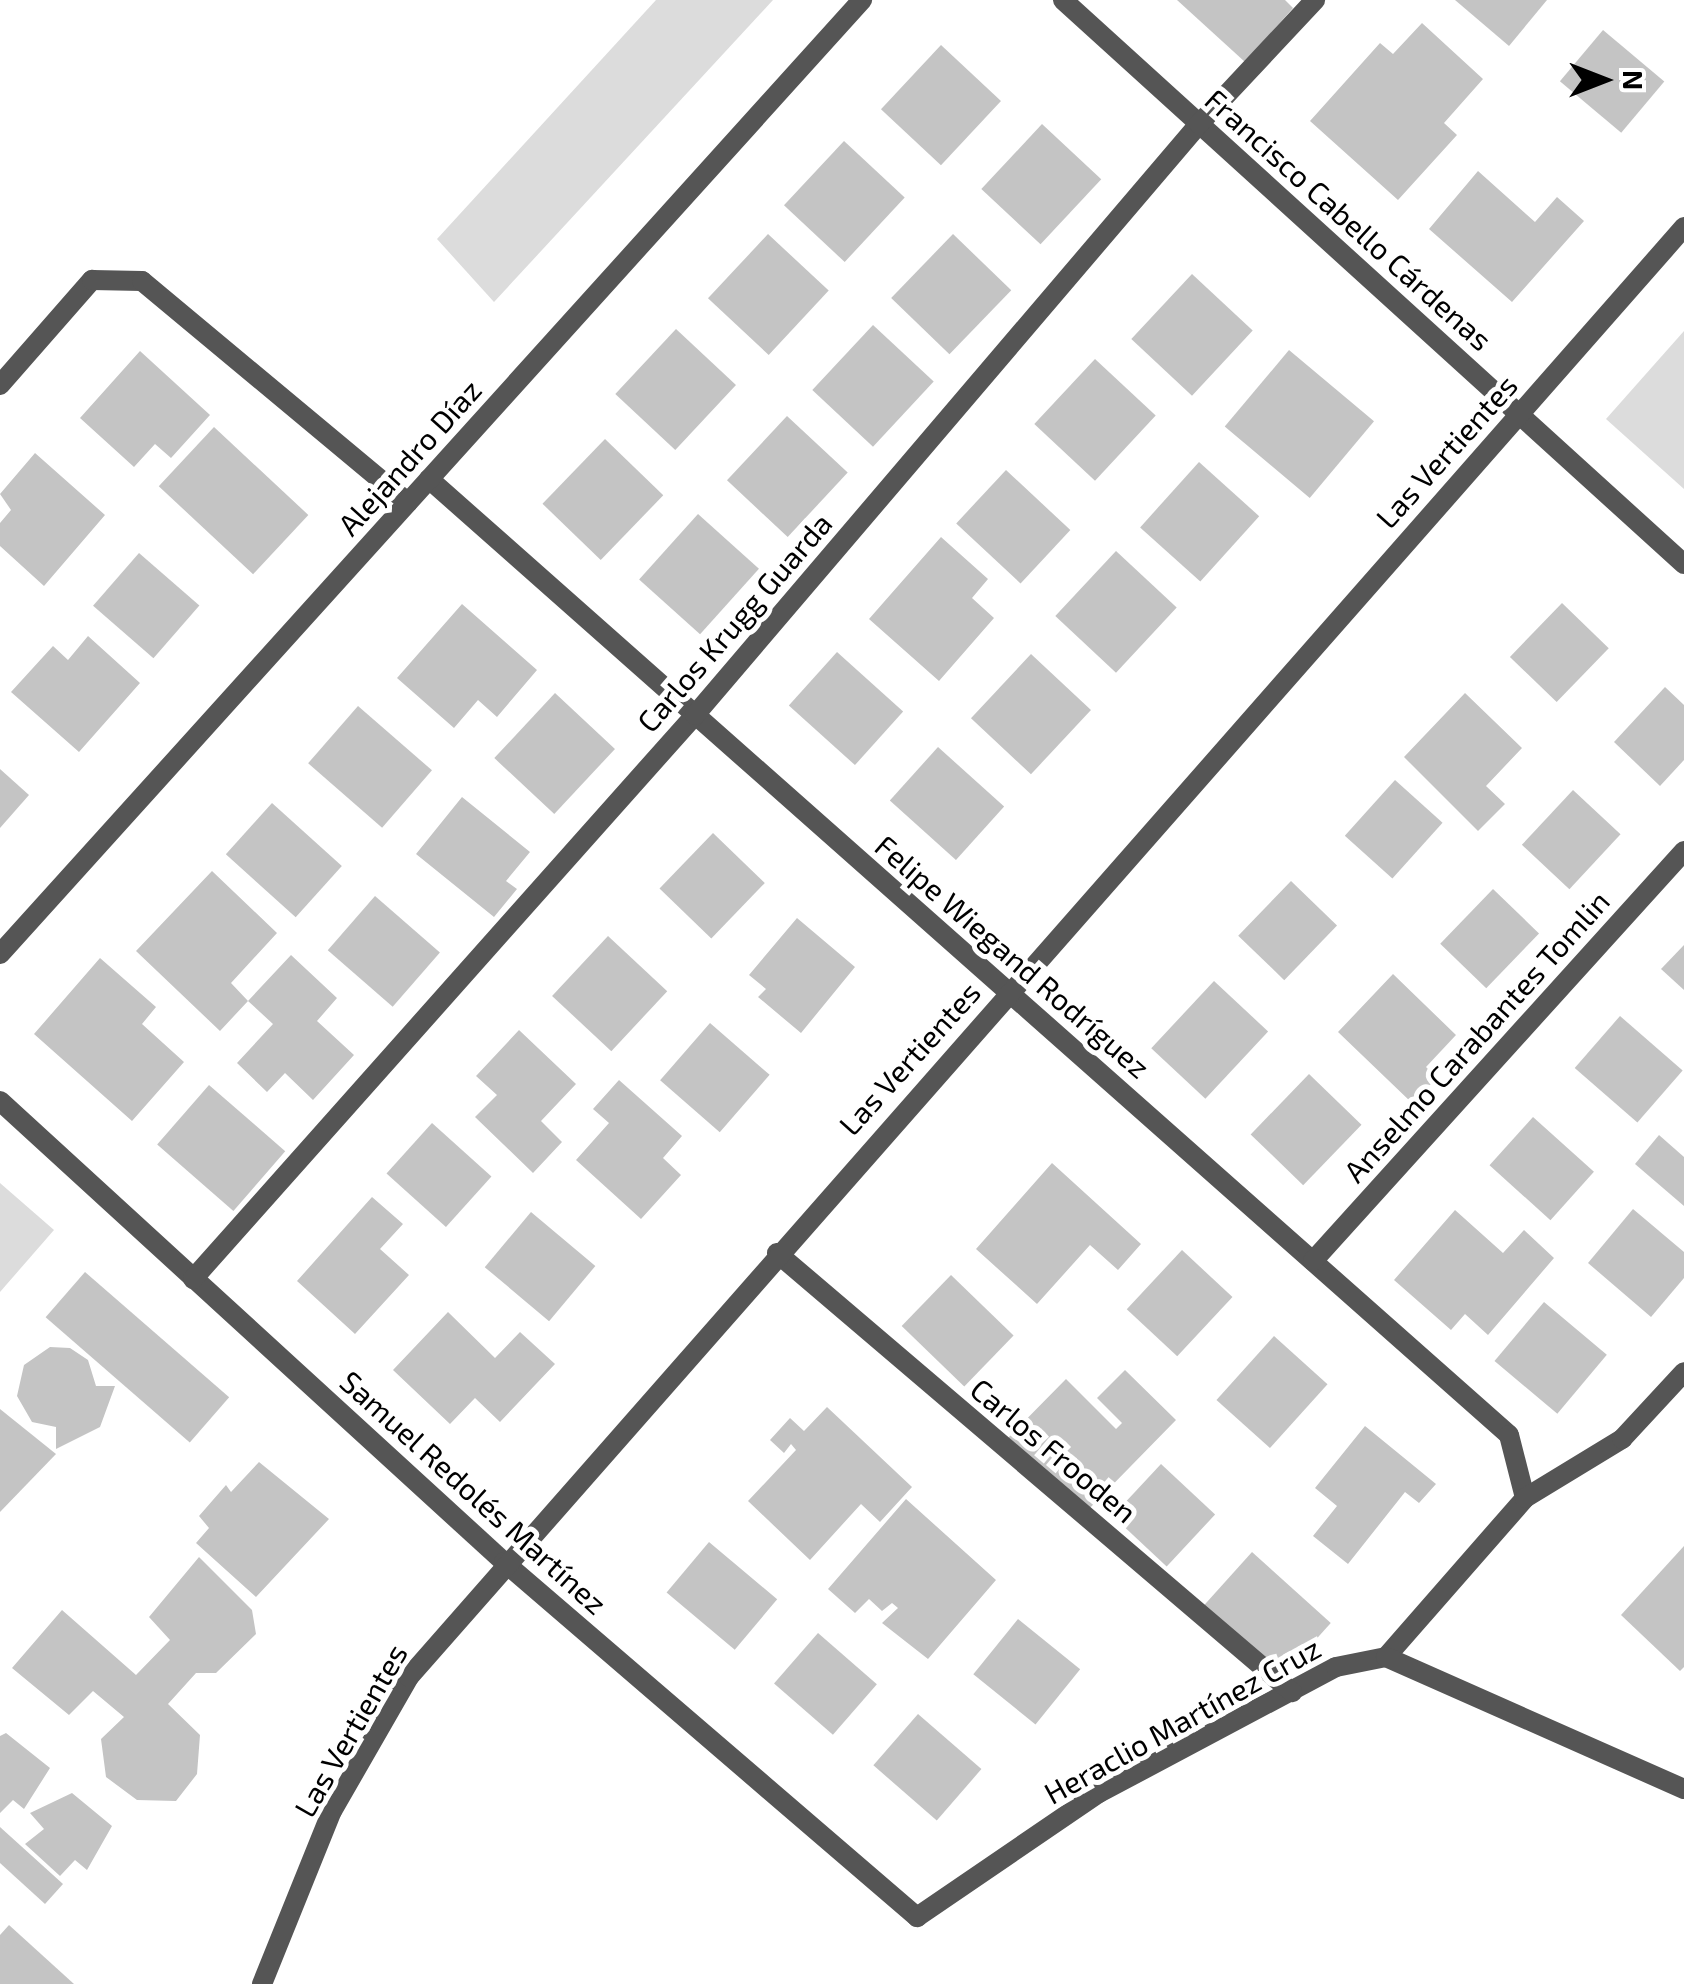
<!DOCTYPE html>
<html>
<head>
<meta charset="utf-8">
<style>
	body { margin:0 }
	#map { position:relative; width:1684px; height:1984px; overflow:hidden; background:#fff; font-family:"Exo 2",sans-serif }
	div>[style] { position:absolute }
	.green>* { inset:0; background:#dcdcdc }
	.building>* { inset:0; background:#c4c4c4; transform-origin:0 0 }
	.minor>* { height:20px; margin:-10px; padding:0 10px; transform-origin:10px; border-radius:10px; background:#555 }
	span { translate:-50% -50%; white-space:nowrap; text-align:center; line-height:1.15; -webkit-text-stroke:10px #fff; paint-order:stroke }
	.street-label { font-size:30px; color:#000 }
	.north { position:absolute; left:1554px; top:30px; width:100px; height:100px; -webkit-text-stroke:8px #fff; paint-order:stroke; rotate:90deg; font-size:28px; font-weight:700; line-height:40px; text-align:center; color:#000 }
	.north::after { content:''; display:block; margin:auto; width:35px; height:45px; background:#000; clip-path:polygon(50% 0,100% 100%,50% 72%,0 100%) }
</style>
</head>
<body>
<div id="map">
	<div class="green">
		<i style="clip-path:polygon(656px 0,773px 0,494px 302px,437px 239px)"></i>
		<i style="clip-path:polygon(1684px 331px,1684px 489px,1606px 419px)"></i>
		<i style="clip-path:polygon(0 1183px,54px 1230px,0 1292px)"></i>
	</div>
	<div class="building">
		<i style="clip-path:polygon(1177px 0,1285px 0,1293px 8px,1245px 62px)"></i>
		<i style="clip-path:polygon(1455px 0,1547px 0,1509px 46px)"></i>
		<i style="clip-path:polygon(1422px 23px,1483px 79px,1444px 123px,1457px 135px,1398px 200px,1310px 121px,1380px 43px,1393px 54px)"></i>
		<i style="left:1603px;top:30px;width:80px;height:67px;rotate:40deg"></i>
		<i style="left:941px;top:45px;width:82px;height:88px;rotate:43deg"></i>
		<i style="left:1042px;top:124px;width:81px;height:89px;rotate:43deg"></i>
		<i style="left:844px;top:141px;width:83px;height:88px;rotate:43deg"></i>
		<i style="clip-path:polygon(1478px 171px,1535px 222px,1557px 197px,1584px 221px,1512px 302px,1429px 229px)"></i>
		<i style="left:768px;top:234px;width:83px;height:88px;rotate:43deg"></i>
		<i style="left:953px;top:234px;width:81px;height:89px;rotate:44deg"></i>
		<i style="left:1192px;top:274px;width:83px;height:89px;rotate:43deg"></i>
		<i style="left:873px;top:325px;width:83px;height:89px;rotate:43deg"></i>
		<i style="left:676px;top:329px;width:82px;height:89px;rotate:43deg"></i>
		<i style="left:1289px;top:350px;width:111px;height:100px;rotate:40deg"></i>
		<i style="clip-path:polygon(140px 351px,210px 415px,171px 458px,155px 444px,134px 467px,80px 418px)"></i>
		<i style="left:1095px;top:359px;width:83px;height:89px;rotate:43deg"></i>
		<i style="left:787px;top:416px;width:83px;height:88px;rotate:43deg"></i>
		<i style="left:214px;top:427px;width:129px;height:81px;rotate:43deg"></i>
		<i style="left:605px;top:439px;width:81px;height:90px;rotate:44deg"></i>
		<i style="clip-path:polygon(35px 453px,105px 515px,44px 586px,0 546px,0 523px,11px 510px,0 494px)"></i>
		<i style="left:1199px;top:462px;width:81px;height:88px;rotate:42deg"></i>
		<i style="left:1006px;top:470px;width:88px;height:73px;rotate:43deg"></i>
		<i style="left:698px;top:514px;width:82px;height:88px;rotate:42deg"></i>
		<i style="clip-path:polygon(941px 537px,988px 579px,972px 598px,994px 618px,939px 681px,869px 619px)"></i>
		<i style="left:1116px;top:551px;width:83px;height:89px;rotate:43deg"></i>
		<i style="left:139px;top:553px;width:80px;height:70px;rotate:41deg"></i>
		<i style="left:1562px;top:603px;width:65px;height:75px;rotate:44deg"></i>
		<i style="clip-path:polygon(462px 604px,537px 670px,497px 717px,478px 700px,454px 728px,397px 678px)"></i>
		<i style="clip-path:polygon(88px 636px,140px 683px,79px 752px,11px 692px,53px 646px,68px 660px)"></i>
		<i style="left:837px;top:652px;width:89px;height:72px;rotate:42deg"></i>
		<i style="left:1031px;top:654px;width:82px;height:88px;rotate:43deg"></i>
		<i style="clip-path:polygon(1665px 687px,1684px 705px,1684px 760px,1660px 786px,1614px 742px)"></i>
		<i style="left:555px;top:693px;width:82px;height:89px;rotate:43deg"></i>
		<i style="clip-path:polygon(1465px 693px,1522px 748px,1486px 786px,1505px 804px,1478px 831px,1404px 757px)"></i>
		<i style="left:358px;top:706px;width:98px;height:76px;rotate:41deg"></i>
		<i style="left:938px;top:747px;width:89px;height:72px;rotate:42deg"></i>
		<i style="clip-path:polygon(0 769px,29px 795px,0 828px)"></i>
		<i style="left:1395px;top:780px;width:64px;height:75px;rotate:42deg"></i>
		<i style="left:1573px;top:790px;width:65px;height:75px;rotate:43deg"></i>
		<i style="clip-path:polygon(462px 797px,530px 852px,506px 881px,517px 889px,494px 917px,416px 854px)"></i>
		<i style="left:272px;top:803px;width:94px;height:69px;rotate:42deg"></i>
		<i style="left:713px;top:833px;width:72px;height:77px;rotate:44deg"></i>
		<i style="clip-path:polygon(212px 871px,277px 933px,231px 983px,248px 1001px,220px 1031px,136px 951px)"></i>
		<i style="left:1291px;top:881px;width:64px;height:76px;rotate:44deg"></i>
		<i style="left:1493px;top:889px;width:64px;height:76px;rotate:44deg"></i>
		<i style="left:375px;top:896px;width:86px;height:72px;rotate:41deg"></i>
		<i style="clip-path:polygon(797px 918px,855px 967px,801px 1033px,758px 997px,766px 989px,749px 975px)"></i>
		<i style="left:608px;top:936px;width:81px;height:82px;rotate:43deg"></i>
		<i style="clip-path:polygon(1684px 945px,1684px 990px,1661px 969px)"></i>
		<i style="clip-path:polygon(291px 955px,337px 998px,317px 1021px,354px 1055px,313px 1100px,285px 1073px,267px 1092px,237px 1063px,273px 1024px,248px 1001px)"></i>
		<i style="clip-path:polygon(100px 958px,156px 1007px,142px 1024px,184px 1062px,132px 1121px,34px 1034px)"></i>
		<i style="clip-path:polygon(1393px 974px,1456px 1035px,1426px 1067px,1437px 1078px,1412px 1103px,1338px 1032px)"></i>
		<i style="left:1214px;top:981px;width:74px;height:92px;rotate:43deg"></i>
		<i style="left:1620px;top:1016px;width:83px;height:69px;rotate:41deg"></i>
		<i style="left:710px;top:1023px;width:79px;height:76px;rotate:41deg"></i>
		<i style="clip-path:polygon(519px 1030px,576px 1084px,541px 1121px,562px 1142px,533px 1173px,475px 1117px,497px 1095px,476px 1076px)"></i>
		<i style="left:1309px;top:1074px;width:73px;height:84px;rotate:44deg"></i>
		<i style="clip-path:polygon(619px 1080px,682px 1136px,663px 1158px,681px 1175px,641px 1219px,576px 1160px,609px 1123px,593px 1109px)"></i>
		<i style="left:209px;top:1085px;width:101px;height:79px;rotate:41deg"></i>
		<i style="left:1533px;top:1117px;width:82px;height:65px;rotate:42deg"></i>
		<i style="left:432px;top:1123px;width:80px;height:68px;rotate:42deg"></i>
		<i style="clip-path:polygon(1659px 1135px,1684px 1157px,1684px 1206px,1635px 1164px)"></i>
		<i style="clip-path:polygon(1052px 1163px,1141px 1244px,1118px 1270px,1090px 1245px,1037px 1304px,976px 1249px)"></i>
		<i style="clip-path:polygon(372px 1197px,403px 1224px,380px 1249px,409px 1275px,355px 1334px,297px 1281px)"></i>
		<i style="clip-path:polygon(1633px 1209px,1684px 1252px,1684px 1278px,1651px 1317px,1588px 1263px)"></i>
		<i style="clip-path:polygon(1455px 1210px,1503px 1253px,1524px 1230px,1554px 1258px,1488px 1335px,1465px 1314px,1451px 1330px,1394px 1280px)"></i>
		<i style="left:531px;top:1212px;width:84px;height:72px;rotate:40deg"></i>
		<i style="left:1182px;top:1250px;width:69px;height:81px;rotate:43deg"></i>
		<i style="left:85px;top:1272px;width:191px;height:60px;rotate:41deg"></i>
		<i style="left:951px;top:1275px;width:87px;height:71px;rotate:44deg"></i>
		<i style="left:1544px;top:1302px;width:82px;height:77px;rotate:40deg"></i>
		<i style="clip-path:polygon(448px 1312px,495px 1358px,520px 1332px,555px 1364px,500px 1422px,475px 1398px,450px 1424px,393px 1370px)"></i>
		<i style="left:1274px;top:1336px;width:72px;height:86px;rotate:42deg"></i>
		<i style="clip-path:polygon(50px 1347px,70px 1348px,88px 1360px,96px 1386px,115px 1386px,100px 1427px,56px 1449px,56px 1427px,32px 1422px,17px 1396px,24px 1365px)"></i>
		<i style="clip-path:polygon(1125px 1370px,1176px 1420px,1084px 1514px,1008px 1438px,1066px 1379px,1116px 1429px,1122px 1423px,1097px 1398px)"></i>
		<i style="clip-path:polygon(827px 1407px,912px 1487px,880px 1522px,861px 1504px,810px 1560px,748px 1501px,796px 1450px,791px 1444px,784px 1453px,770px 1440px,790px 1418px,804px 1431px)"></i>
		<i style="clip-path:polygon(0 1409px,56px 1454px,0 1512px)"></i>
		<i style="clip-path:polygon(1365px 1426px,1436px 1484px,1419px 1503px,1405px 1492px,1348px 1564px,1313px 1536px,1337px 1506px,1315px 1488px)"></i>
		<i style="clip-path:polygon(259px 1462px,329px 1519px,256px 1597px,196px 1543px,209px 1528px,199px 1516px,226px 1485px,231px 1492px)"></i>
		<i style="left:1161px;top:1464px;width:74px;height:71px;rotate:43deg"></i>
		<i style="clip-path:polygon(906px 1499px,996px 1580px,928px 1659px,882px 1623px,898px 1608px,892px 1603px,882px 1611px,869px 1599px,855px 1613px,828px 1589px)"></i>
		<i style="left:709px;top:1542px;width:89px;height:66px;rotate:40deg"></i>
		<i style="clip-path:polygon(1684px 1546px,1684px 1667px,1680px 1671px,1621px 1615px)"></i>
		<i style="left:1252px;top:1552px;width:106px;height:76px;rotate:42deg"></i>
		<i style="clip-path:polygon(199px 1557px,252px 1610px,256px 1634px,216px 1673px,196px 1673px,168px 1704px,200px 1735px,197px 1774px,176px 1801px,137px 1800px,106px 1777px,101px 1739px,124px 1717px,93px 1691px,69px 1715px,12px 1668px,62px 1610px,136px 1675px,170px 1640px,149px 1617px)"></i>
		<i style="left:1018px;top:1619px;width:80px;height:71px;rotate:39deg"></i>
		<i style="left:818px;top:1633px;width:78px;height:67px;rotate:41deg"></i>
		<i style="left:918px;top:1714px;width:84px;height:68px;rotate:41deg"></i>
		<i style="clip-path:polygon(6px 1733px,50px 1768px,24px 1809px,13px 1800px,0 1813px,0 1736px)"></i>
		<i style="clip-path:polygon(72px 1793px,112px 1826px,87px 1870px,75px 1860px,60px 1876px,25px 1844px,44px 1829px,30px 1813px)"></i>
		<i style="clip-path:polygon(0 1827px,63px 1884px,45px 1904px,0 1863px)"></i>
		<i style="clip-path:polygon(9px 1925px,74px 1984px,0 1984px,0 1935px)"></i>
	</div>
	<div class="minor">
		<i style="left:1063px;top:0;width:839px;rotate:42.25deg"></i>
		<i style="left:0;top:385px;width:140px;rotate:-48.8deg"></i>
		<i style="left:92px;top:280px;width:50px;rotate:1.1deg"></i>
		<i style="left:142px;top:281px;width:346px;rotate:39.8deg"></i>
		<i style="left:429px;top:479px;width:1442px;rotate:41.51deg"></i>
		<i style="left:1509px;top:1435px;width:65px;rotate:75.7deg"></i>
		<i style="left:0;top:954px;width:1286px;rotate:-47.9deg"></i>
		<i style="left:0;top:1101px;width:683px;rotate:42.45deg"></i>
		<i style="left:504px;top:1562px;width:545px;rotate:40.68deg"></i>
		<i style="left:917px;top:1917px;width:220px;rotate:-34.3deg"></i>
		<i style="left:1099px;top:1793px;width:268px;rotate:-28deg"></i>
		<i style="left:1336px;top:1667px;width:51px;rotate:-11.3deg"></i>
		<i style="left:1386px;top:1657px;width:211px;rotate:-48.8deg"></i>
		<i style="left:1525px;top:1498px;width:114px;rotate:-31.3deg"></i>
		<i style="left:1622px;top:1439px;width:91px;rotate:-47.2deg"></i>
		<i style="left:777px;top:1253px;width:677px;rotate:40.45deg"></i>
		<i style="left:1313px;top:1261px;width:553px;rotate:-47.86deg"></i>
		<i style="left:193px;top:1279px;width:755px;rotate:-48.33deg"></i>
		<i style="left:695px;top:715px;width:777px;rotate:-49.54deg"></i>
		<i style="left:1199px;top:124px;width:170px;rotate:-46.9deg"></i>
		<i style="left:1386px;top:1657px;width:326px;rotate:23.9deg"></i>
		<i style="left:262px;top:1984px;width:187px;rotate:-68deg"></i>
		<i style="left:332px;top:1811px;width:155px;rotate:-60.1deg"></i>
		<i style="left:409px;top:1677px;width:1931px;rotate:-48.67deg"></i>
	</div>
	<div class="street-label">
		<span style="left:1349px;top:219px;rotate:42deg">Francisco Cabello Cárdenas</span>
		<span style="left:1446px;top:451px;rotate:-48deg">Las Vertientes</span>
		<span style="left:409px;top:457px;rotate:-48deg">Alejandro Díaz</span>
		<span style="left:734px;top:622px;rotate:-49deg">Carlos Krugg Guarda</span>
		<span style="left:1013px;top:956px;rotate:41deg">Felipe Wiegand Rodríguez</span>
		<span style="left:1476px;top:1036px;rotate:-48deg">Anselmo Carabantes Tomlin</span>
		<span style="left:909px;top:1058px;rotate:-48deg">Las Vertientes</span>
		<span style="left:1054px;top:1450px;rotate:40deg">Carlos Frooden</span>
		<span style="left:474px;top:1492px;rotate:42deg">Samuel Redolés Martínez</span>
		<span style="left:1182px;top:1720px;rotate:-29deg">Heraclio Martínez Cruz</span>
		<span style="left:350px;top:1730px;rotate:-60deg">Las Vertientes</span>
	</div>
	<div class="north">N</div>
</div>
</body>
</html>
